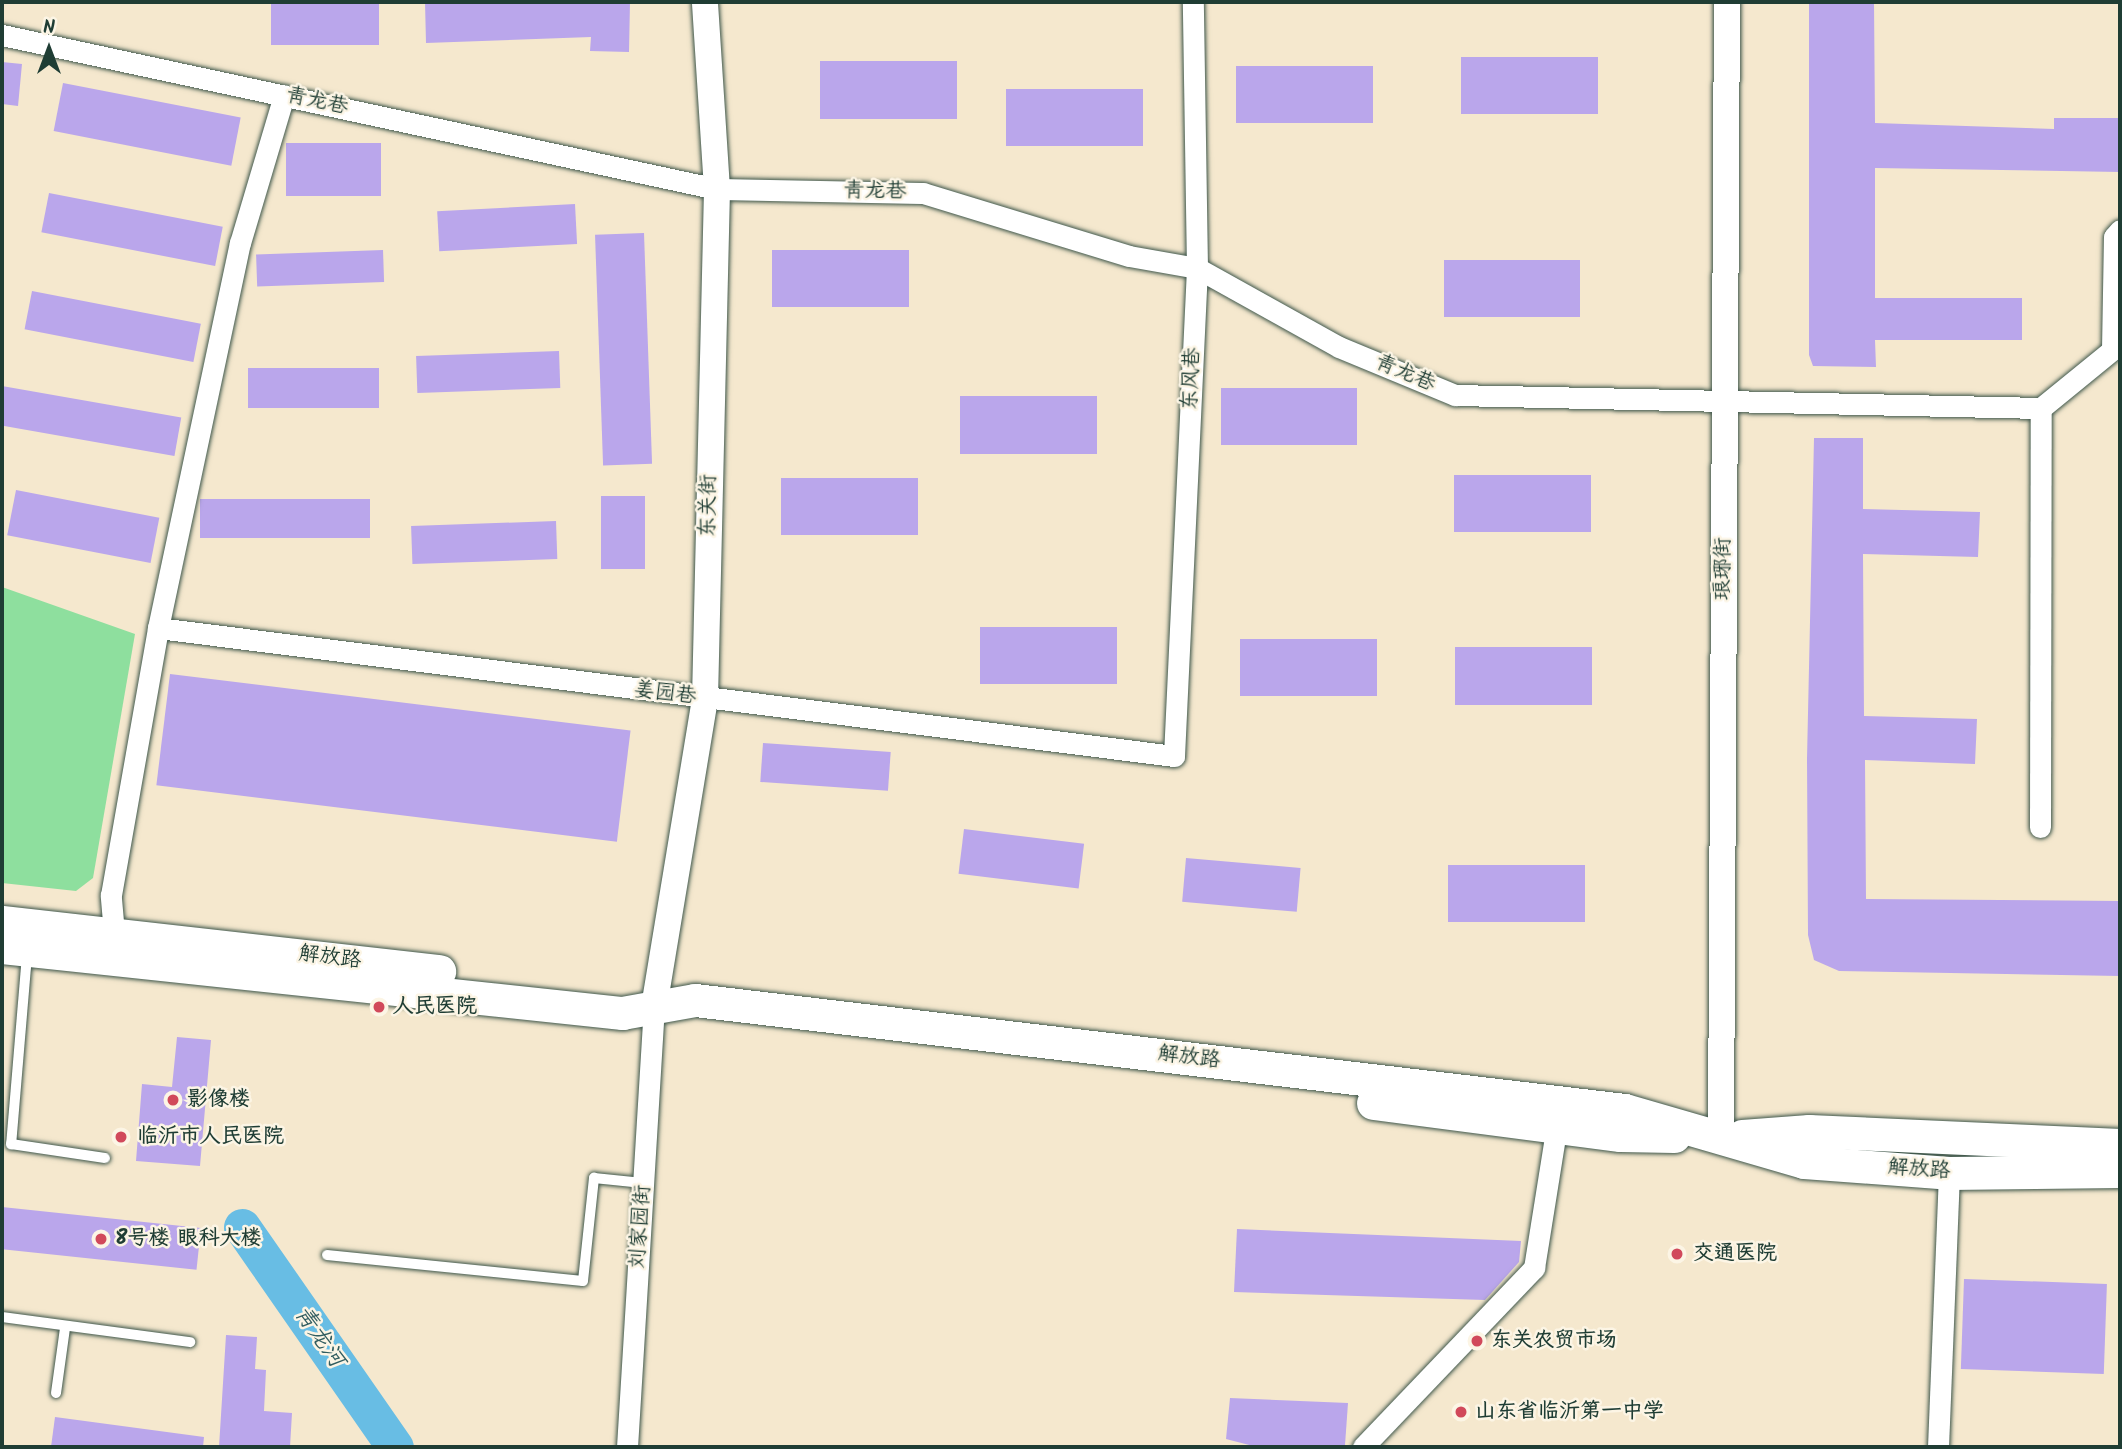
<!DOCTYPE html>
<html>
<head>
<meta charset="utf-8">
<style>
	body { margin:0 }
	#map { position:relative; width:2122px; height:1449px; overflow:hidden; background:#f5e8ce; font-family:Kalam,"LXGW WenKai TC",sans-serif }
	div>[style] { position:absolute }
	.green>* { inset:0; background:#8edf9e }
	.river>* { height:37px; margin:-18.5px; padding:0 18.5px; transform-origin:18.5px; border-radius:18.5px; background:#68bde4 }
	.building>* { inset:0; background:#baa6eb; transform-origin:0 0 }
	.roads { filter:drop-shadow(0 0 2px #3f574b) drop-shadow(0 0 2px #3f574b) }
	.service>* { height:10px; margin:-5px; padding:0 5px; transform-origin:5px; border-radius:5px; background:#fff }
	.minor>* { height:21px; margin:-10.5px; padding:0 10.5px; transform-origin:10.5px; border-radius:10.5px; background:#fff }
	.tertiary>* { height:26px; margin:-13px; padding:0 13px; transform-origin:13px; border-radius:13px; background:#fff }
	.primary>* { height:33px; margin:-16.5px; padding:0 16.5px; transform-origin:16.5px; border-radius:16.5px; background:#fff }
	.dots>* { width:19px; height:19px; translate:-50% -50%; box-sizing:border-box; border:4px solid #fcf5e5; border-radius:50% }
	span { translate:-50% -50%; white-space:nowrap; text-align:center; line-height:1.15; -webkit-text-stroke:5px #fcf5e5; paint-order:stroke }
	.street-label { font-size:21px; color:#1f3d34 }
	.poi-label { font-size:21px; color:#1f3d34; font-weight:700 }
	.left { translate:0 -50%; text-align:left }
	.water-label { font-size:23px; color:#315d60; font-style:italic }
	.frame { position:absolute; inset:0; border:4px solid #1f3d34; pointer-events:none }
	.north { position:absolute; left:14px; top:14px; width:70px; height:70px; -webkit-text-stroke:5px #fcf5e5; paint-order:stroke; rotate:0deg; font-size:19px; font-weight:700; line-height:28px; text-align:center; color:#1f3d34 }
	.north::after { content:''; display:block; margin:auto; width:24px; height:32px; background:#1f3d34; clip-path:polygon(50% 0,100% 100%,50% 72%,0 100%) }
</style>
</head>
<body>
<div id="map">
	<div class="green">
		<i style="clip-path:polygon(2px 587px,135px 634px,93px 878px,76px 891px,2px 883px)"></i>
	</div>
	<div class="river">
		<i style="left:242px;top:1227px;width:268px;rotate:55.2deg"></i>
	</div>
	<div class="building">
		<i style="left:271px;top:2px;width:108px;height:43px"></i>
		<i style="clip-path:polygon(425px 2px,630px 2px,629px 52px,590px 51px,591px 37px,426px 43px)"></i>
		<i style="clip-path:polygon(1809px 2px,1874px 2px,1875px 123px,2054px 129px,2054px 118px,2120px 118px,2120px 172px,1875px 168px,1875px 298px,2022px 298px,2022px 340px,1875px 340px,1876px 367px,1813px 366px,1809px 355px)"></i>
		<i style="left:1461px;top:57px;width:137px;height:57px"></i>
		<i style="left:820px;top:61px;width:137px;height:58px"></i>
		<i style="clip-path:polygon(2px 62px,22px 64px,18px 106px,2px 104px)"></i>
		<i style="left:1236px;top:66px;width:137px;height:57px"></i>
		<i style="left:63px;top:83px;width:181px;height:49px;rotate:11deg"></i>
		<i style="left:1006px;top:89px;width:137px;height:57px"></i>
		<i style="left:286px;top:143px;width:95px;height:53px"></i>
		<i style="left:49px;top:193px;width:177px;height:40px;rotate:11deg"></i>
		<i style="left:575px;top:204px;width:40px;height:138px;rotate:87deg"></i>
		<i style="left:644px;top:233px;width:231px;height:49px;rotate:88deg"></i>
		<i style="left:383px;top:250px;width:32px;height:127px;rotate:88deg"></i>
		<i style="left:772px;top:250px;width:137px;height:57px"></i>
		<i style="left:1444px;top:260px;width:136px;height:57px"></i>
		<i style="left:32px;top:291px;width:172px;height:39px;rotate:11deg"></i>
		<i style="left:559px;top:351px;width:37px;height:143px;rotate:88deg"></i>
		<i style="left:248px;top:368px;width:131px;height:40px"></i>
		<i style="left:2px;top:386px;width:182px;height:39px;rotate:10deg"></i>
		<i style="left:1221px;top:388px;width:136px;height:57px"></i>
		<i style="left:960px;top:396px;width:137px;height:58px"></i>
		<i style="clip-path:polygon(1814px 438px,1863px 438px,1863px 509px,1980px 512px,1978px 557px,1863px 554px,1864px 716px,1977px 719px,1975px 764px,1865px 760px,1866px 899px,2120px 901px,2120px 976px,1839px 971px,1814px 960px,1808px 935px,1807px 759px)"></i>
		<i style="left:1454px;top:475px;width:137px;height:57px"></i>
		<i style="left:781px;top:478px;width:137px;height:57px"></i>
		<i style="left:16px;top:490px;width:146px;height:46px;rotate:11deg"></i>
		<i style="left:601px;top:496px;width:44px;height:73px"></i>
		<i style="left:200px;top:499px;width:170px;height:39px"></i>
		<i style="left:556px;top:521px;width:38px;height:145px;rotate:88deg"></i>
		<i style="left:980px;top:627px;width:137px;height:57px"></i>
		<i style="left:1240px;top:639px;width:137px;height:57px"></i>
		<i style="left:1455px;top:647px;width:137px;height:58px"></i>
		<i style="left:170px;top:674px;width:464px;height:112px;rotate:7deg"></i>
		<i style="left:763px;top:743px;width:128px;height:39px;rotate:4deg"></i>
		<i style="left:964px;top:829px;width:121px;height:45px;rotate:7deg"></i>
		<i style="left:1186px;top:858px;width:115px;height:44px;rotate:5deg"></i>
		<i style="left:1448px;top:865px;width:137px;height:57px"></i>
		<i style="clip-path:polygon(177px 1037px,211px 1040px,200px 1166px,136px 1161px,142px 1084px,172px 1087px)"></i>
		<i style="left:2px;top:1207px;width:200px;height:42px;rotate:6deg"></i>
		<i style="clip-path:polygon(1237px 1229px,1521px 1241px,1519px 1262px,1485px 1300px,1234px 1292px)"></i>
		<i style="left:1964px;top:1279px;width:143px;height:90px;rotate:2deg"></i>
		<i style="clip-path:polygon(226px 1335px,257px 1337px,255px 1369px,266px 1370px,264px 1411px,292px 1413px,290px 1447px,219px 1447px)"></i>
		<i style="clip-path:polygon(1230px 1398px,1348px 1403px,1345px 1445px,1257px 1447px,1226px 1439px)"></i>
		<i style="clip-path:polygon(55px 1417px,204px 1437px,203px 1447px,51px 1447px)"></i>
	</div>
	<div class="roads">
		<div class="service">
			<i style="left:27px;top:955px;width:190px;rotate:94.8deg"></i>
			<i style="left:11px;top:1144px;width:95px;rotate:8.5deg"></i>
			<i style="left:327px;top:1255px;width:257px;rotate:5.8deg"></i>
			<i style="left:583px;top:1281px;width:104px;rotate:-83.9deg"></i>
			<i style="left:594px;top:1178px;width:49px;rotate:5.8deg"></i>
			<i style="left:2px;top:1317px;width:190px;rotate:7.6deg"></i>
			<i style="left:56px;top:1393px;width:66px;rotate:-82.1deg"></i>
		</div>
		<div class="minor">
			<i style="left:2px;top:35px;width:731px;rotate:12.15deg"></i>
			<i style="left:717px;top:189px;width:206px;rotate:1.1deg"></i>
			<i style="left:923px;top:193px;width:215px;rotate:17deg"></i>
			<i style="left:1129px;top:256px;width:69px;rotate:10deg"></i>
			<i style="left:1197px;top:268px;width:162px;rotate:29.1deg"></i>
			<i style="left:1339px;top:347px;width:126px;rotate:22.5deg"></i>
			<i style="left:1455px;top:395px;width:586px;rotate:1.27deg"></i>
			<i style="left:158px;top:628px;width:1024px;rotate:7.18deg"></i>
			<i style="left:1174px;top:756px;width:489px;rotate:-87.3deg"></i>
			<i style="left:1197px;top:268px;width:266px;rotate:-90.9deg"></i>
			<i style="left:2040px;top:827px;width:419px;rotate:-89.9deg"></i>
			<i style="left:2041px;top:408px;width:92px;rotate:-39.2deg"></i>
			<i style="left:2112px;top:350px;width:113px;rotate:-89deg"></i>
			<i style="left:2114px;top:237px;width:9px;rotate:-49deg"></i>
			<i style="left:114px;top:933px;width:38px;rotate:-95deg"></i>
			<i style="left:111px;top:895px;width:271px;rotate:-80deg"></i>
			<i style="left:158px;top:628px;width:394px;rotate:-78deg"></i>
			<i style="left:240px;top:243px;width:154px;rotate:-73.4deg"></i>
			<i style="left:627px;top:1447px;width:441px;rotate:-86.5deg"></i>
			<i style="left:1363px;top:1447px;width:248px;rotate:-46.3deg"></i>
			<i style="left:1534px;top:1268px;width:145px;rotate:-80.9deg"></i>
			<i style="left:1938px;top:1447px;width:274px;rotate:-87.7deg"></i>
		</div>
		<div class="tertiary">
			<i style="left:654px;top:1007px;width:312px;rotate:-80.6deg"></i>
			<i style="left:705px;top:699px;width:510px;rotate:-88.65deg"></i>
			<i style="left:717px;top:189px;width:187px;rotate:-93.7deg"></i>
			<i style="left:1721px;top:1137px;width:1135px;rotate:-89.7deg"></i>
		</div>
		<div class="primary">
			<i style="left:2px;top:922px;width:440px;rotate:6.4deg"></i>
			<i style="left:2px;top:947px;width:624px;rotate:6.08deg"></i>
			<i style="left:622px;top:1013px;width:74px;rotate:-10.1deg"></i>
			<i style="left:695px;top:1000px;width:936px;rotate:6.75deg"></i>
			<i style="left:1625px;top:1110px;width:186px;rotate:16.2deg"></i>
			<i style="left:1804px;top:1162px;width:145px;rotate:4.3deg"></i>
			<i style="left:1949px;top:1173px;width:171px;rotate:-0.7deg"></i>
			<i style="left:1373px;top:1103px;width:249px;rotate:7.4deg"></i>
			<i style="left:1620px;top:1135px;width:54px;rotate:1.1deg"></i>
			<i style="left:1742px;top:1136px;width:67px;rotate:-4.3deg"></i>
			<i style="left:1809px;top:1131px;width:311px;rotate:2.6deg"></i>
		</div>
	</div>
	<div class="dots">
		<i style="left:379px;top:1007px;background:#d1495b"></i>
		<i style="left:173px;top:1100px;background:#d1495b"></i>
		<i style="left:121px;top:1137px;background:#d1495b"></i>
		<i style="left:101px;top:1239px;background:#d1495b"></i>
		<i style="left:1677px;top:1254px;background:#d1495b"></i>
		<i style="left:1477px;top:1341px;background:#d1495b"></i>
		<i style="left:1461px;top:1412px;background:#d1495b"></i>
	</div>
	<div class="street-label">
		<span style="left:317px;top:102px;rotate:12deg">青龙巷</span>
		<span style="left:875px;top:192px;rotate:1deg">青龙巷</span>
		<span style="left:1405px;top:374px;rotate:23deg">青龙巷</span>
		<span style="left:1192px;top:379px;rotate:-87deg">东风巷</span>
		<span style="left:709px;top:506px;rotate:-89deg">东关街</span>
		<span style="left:1724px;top:569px;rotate:-90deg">琅琊街</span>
		<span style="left:665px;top:694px;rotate:7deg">姜园巷</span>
		<span style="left:330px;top:958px;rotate:7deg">解放路</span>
		<span style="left:1189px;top:1058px;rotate:7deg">解放路</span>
		<span style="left:1919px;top:1170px;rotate:4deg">解放路</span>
		<span style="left:641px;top:1227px;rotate:-86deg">刘家园街</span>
	</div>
	<div class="poi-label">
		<span class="left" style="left:393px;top:1007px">人民医院</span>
		<span class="left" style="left:187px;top:1100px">影像楼</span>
		<span class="left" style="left:137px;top:1137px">临沂市人民医院</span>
		<span class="left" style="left:115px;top:1239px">8号楼 眼科大楼</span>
		<span class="left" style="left:1693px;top:1254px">交通医院</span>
		<span class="left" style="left:1491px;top:1341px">东关农贸市场</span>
		<span class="left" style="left:1475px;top:1412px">山东省临沂第一中学</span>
	</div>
	<div class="water-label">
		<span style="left:319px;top:1337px;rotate:55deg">青龙河</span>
	</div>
	<div class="frame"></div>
	<div class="north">N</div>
</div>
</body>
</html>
